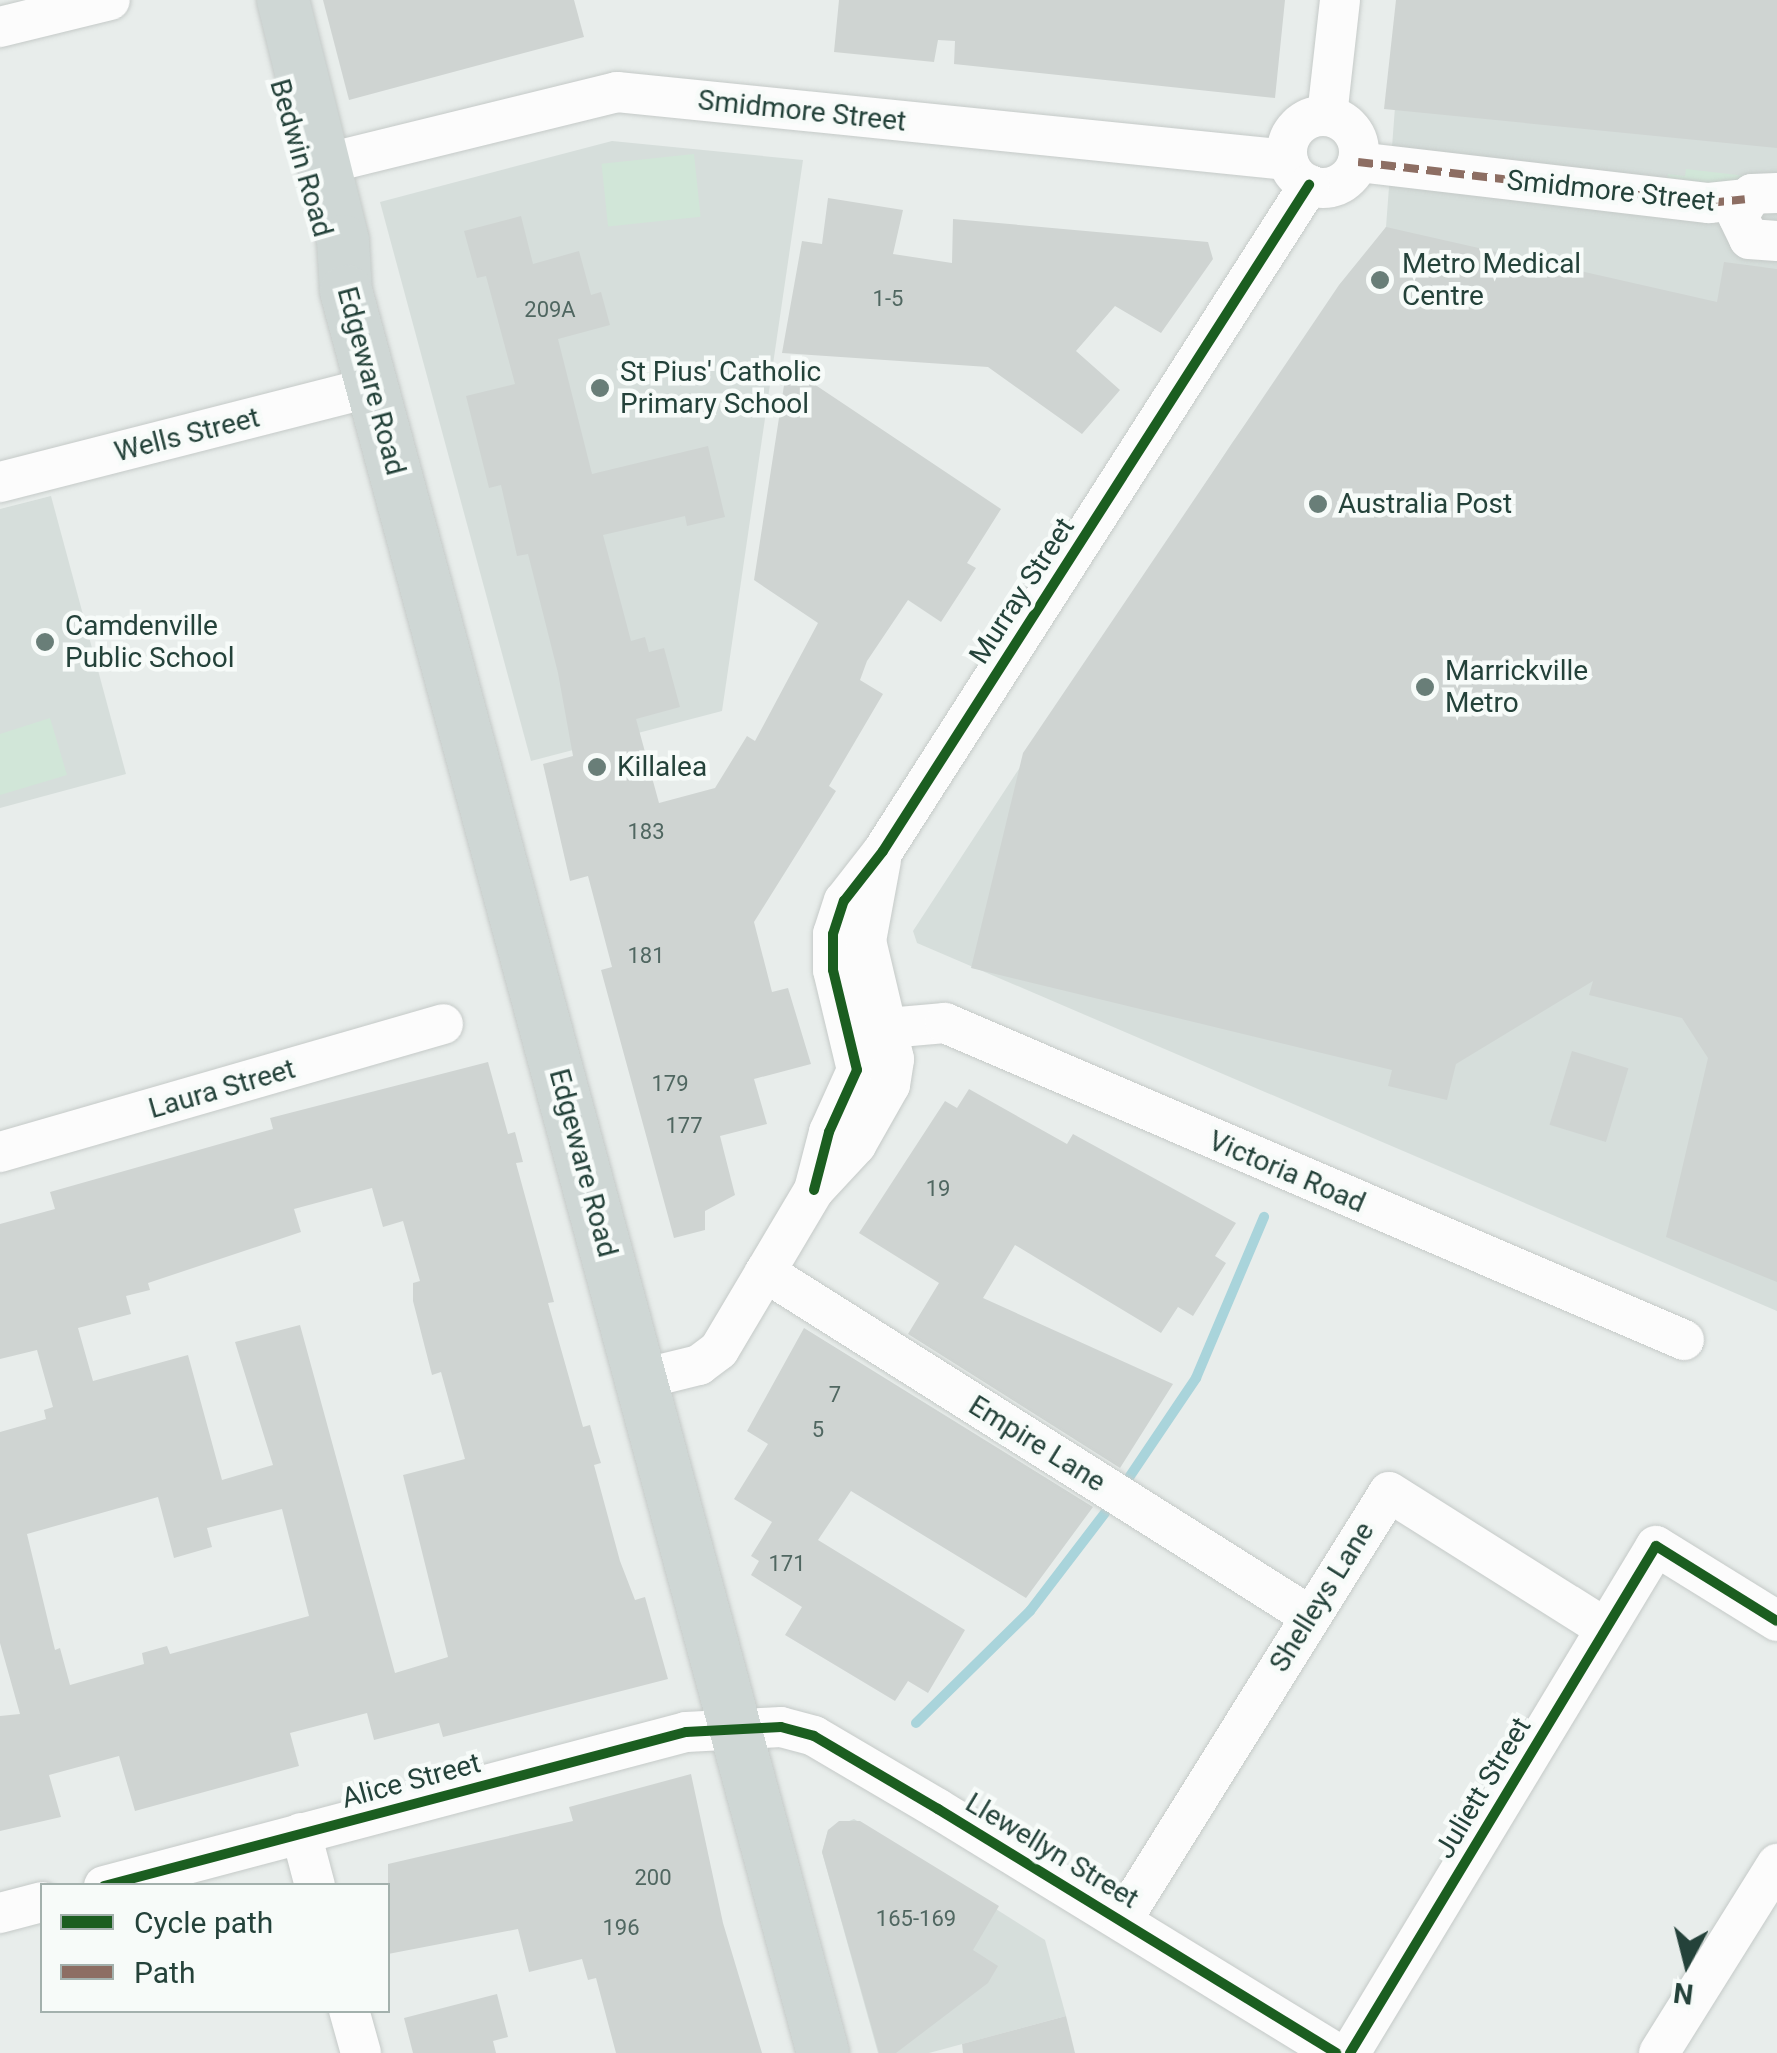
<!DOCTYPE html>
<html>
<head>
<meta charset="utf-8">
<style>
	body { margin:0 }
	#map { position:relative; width:1777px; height:2053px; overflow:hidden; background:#e8edeb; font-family:Roboto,sans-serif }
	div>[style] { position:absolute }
	.built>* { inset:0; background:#d6dedb }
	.green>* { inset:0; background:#d1e6d8; transform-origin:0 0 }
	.stream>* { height:10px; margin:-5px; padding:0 5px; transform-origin:5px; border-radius:5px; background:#a9d4db }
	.building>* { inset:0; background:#cfd4d2; transform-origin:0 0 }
	.roads { filter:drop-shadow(0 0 2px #c5cac8) drop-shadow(0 0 2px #c5cac8) }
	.minor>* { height:40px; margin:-20px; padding:0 20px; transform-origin:20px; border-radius:20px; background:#fcfcfc }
	.minor>.ring { margin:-20px; padding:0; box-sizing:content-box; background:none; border:40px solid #fcfcfc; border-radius:50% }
	.major>* { height:52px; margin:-26px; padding:0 26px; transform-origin:26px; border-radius:26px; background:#cfd7d5 }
	.quiet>* { height:8px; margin-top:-4px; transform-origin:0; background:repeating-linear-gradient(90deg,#8d6e63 0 15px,transparent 0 23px) }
	.cycleway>* { height:10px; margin:-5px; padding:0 5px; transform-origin:5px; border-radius:5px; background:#1b5e20 }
	.dots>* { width:28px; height:28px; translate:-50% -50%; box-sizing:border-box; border:5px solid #f7fbf9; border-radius:50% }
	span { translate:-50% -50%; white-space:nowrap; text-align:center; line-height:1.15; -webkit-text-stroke:9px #f7fbf9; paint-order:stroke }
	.number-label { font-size:22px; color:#506761 }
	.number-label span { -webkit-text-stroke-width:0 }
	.street-label { font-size:28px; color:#24423a }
	.poi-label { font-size:28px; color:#24423a }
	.left { translate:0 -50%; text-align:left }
	.legend { position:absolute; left:40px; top:1883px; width:350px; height:130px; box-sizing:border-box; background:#f7fbf9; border:2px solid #a3b1ad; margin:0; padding:12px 18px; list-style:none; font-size:30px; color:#24423a }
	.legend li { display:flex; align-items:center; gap:20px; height:50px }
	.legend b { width:50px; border:2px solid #a3b1ad }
	.north { position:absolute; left:1637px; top:1913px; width:100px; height:100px; -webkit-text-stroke:8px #f7fbf9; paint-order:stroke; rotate:187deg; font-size:28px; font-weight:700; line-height:40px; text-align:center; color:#24423a }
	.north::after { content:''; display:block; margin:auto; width:35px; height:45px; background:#24423a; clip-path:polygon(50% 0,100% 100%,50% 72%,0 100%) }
</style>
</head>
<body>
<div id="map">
	<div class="built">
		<i style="clip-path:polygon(1403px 0,1777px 0,1777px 1311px,917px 943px,913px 931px,1232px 443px,1386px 227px)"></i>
		<i style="clip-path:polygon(612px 141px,803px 160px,722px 711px,531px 761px,380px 202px)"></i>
		<i style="clip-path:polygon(51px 496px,126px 774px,0 808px,0 509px)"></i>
		<i style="clip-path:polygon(854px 1819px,1045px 1940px,1066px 2016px,929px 2053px,878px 2053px,822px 1852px,828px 1830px)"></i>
	</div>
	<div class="green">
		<i style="left:694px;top:154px;width:63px;height:93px;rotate:84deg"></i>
		<i style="clip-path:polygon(1686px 169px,1746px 176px,1724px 188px,1666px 184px,1668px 174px,1685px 176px)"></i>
		<i style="clip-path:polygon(50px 718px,67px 775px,0 795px,0 734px)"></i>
	</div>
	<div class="stream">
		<i style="left:1128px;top:1479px;width:122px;rotate:-56deg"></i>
		<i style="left:1196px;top:1378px;width:175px;rotate:-67.1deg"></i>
		<i style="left:916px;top:1723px;width:160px;rotate:-44.5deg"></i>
		<i style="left:1030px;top:1611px;width:123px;rotate:-52.6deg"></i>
	</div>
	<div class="building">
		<i style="clip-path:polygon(323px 0,574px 0,584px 37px,349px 100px)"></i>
		<i style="clip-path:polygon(839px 0,1285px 0,1275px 98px,954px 64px,955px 41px,938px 40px,934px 62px,834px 52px)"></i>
		<i style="clip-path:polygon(1396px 0,1777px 0,1777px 148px,1384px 109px)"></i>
		<i style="clip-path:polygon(828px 198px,903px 210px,893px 254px,952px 263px,953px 219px,1208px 242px,1213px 259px,1161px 333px,1115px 306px,1076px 351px,1120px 390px,1082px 434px,988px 367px,782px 353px,802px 241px,822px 244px)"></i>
		<i style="clip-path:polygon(521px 216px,533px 264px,579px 251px,591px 295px,601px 292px,610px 325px,558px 339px,592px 474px,708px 446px,725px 517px,687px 526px,685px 516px,603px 535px,631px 641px,645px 637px,649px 652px,664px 648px,680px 707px,636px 719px,659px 803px,715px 788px,747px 736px,755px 741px,818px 623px,754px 580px,787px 366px,1001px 509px,967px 563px,976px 568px,941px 622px,908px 600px,867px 661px,860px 680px,883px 694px,829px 786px,836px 791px,754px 922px,772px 992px,788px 988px,811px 1064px,754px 1079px,767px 1124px,720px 1136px,735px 1195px,705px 1211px,705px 1230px,674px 1238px,601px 970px,612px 967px,588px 876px,570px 881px,543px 764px,573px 756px,558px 673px,528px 554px,517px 556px,501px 485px,489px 488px,466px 396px,515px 384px,486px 276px,477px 278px,464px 231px)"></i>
		<i style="clip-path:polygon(1386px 227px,1717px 302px,1724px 262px,1777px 269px,1777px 1282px,1666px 1237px,1708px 1058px,1682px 1018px,1589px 995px,1593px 981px,1456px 1064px,1447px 1100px,1388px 1086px,1392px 1070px,971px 968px,1023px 753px,1339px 285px)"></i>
		<i style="left:1572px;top:1051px;width:59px;height:77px;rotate:17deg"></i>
		<i style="clip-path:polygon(evenodd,488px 1062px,508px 1134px,515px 1132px,523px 1162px,516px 1163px,554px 1302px,548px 1303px,583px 1427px,590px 1425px,596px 1447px,601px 1463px,594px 1465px,620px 1561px,635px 1600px,645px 1597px,668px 1679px,443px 1737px,439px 1723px,374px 1740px,367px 1713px,290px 1733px,299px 1766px,135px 1811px,119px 1756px,49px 1775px,61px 1817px,0 1831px,0 1716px,20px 1714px,0 1643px,0 1432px,46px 1419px,44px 1410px,53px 1407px,37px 1350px,0 1359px,0 1224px,55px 1209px,50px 1192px,273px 1129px,270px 1118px,488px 1062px,372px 1188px,383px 1227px,403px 1221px,420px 1281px,413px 1283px,413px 1301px,432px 1375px,441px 1372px,465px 1459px,403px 1475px,448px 1657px,395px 1673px,300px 1325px,235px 1342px,273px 1465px,222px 1480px,188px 1355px,93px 1381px,78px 1328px,131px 1314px,126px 1296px,150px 1290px,148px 1283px,301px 1232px,294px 1209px,372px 1188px,488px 1062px,158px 1497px,174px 1558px,212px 1547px,207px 1528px,282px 1509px,309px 1616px,170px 1654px,167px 1646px,142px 1653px,144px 1664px,70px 1685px,60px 1648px,55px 1650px,27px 1534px,158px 1497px)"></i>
		<i style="clip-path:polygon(969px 1089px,1067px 1144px,1073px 1134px,1236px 1223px,1215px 1256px,1226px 1263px,1193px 1316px,1178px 1307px,1161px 1333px,1015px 1245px,983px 1298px,1173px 1384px,1120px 1468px,908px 1334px,939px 1283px,859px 1233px,945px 1101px,957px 1108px)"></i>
		<i style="clip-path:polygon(804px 1328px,1093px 1507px,1026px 1598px,851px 1491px,818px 1540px,965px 1630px,928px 1693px,908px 1681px,895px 1701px,785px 1635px,802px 1607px,751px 1575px,759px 1561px,751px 1556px,772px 1522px,734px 1499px,768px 1444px,747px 1431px)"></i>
		<i style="clip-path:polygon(691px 1774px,723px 1923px,762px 2053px,616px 2053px,596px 1978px,588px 1980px,582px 1959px,529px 1972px,518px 1929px,388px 1954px,388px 1864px,573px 1821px,569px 1807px)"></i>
		<i style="clip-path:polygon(839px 1821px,860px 1821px,999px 1906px,973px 1950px,998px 1966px,988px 1983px,896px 2053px,879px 2053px,822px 1852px,828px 1830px)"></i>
		<i style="clip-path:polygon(497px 1994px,508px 2037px,493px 2041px,496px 2053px,413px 2053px,404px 2018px)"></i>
		<i style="clip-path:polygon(1066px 2016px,1075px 2053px,963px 2053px,962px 2044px)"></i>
	</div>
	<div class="roads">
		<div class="minor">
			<i style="left:0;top:27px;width:113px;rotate:-13.8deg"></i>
			<i style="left:1327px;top:116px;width:117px;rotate:-83.6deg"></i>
			<i class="ring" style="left:1287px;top:116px;width:32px;height:32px"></i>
			<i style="left:1358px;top:162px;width:353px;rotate:6.7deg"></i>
			<i style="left:1709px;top:203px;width:36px;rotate:-6deg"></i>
			<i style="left:324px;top:164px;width:302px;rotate:-13.8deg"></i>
			<i style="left:617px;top:92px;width:674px;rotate:5.79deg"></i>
			<i style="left:1777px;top:193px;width:25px;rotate:178deg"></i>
			<i style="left:1752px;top:194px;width:26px;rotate:122deg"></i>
			<i style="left:1738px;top:216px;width:25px;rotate:64deg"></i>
			<i style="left:1749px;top:239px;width:28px;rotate:4deg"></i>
			<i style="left:0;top:482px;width:385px;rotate:-14.3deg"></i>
			<i style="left:888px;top:1028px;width:57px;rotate:-5deg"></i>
			<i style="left:945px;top:1023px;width:804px;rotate:23.22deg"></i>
			<i style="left:0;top:1152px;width:461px;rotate:-16.1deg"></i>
			<i style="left:814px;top:1190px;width:60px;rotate:-75.5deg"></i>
			<i style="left:829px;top:1132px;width:68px;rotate:-65.7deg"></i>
			<i style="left:857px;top:1070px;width:103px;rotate:-103.5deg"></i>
			<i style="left:833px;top:970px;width:36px;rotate:-90deg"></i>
			<i style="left:833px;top:934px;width:35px;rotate:-72deg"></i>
			<i style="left:844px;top:901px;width:63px;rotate:-52deg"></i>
			<i style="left:883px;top:851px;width:791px;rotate:-57.4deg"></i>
			<i style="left:765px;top:1272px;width:644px;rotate:32.26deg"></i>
			<i style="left:642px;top:1379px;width:59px;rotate:-13.8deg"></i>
			<i style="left:699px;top:1365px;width:25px;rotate:-37deg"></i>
			<i style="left:719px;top:1350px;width:186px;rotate:-59.3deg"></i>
			<i style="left:814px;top:1190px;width:62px;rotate:-47deg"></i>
			<i style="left:856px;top:1145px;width:69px;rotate:-60.5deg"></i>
			<i style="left:890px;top:1085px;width:26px;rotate:-81deg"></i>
			<i style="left:894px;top:1059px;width:121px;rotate:-103.3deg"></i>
			<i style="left:866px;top:941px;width:82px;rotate:-79.5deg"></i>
			<i style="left:301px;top:1833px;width:55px;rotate:75.2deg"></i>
			<i style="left:104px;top:1886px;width:602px;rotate:-14.82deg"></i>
			<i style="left:686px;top:1732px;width:95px;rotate:-3deg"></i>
			<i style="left:781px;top:1727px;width:34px;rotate:15deg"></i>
			<i style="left:814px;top:1736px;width:144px;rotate:30.5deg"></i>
			<i style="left:938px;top:1809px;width:467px;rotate:31.5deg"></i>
			<i style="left:0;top:1913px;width:43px;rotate:-14.7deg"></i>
			<i style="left:1122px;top:1920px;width:504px;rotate:-58.04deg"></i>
			<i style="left:1389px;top:1492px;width:255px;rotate:32.2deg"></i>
			<i style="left:349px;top:2010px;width:45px;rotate:74.4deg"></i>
			<i style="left:1350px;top:2053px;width:592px;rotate:-58.89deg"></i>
			<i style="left:1656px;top:1546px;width:142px;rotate:31.8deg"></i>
			<i style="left:1659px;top:2053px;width:223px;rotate:-58deg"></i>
		</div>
		<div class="major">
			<i style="left:283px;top:0;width:248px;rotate:76deg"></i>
			<i style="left:343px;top:241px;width:50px;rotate:86.6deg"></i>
			<i style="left:346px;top:291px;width:1825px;rotate:74.85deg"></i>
		</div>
	</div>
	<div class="quiet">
		<i style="left:1358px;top:162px;width:353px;rotate:6.7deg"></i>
		<i style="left:1709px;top:203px;width:36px;rotate:-6deg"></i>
	</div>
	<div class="cycleway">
		<i style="left:814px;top:1190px;width:60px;rotate:-75.5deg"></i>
		<i style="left:829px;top:1132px;width:68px;rotate:-65.7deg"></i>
		<i style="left:857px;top:1070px;width:103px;rotate:-103.5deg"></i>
		<i style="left:833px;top:970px;width:36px;rotate:-90deg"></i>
		<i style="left:833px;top:934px;width:35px;rotate:-72deg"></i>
		<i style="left:844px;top:901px;width:63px;rotate:-52deg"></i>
		<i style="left:883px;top:851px;width:791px;rotate:-57.4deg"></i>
		<i style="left:104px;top:1886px;width:602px;rotate:-14.82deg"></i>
		<i style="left:686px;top:1732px;width:95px;rotate:-3deg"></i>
		<i style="left:781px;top:1727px;width:34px;rotate:15deg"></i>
		<i style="left:814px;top:1736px;width:144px;rotate:30.5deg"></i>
		<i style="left:938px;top:1809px;width:467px;rotate:31.5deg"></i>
		<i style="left:1350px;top:2053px;width:592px;rotate:-58.89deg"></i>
		<i style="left:1656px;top:1546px;width:142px;rotate:31.8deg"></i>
	</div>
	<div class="dots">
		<i style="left:1380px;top:280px;background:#697e78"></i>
		<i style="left:600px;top:388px;background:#697e78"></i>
		<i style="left:1318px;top:504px;background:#697e78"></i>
		<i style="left:45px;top:642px;background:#697e78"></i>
		<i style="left:1425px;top:687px;background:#697e78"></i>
		<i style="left:597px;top:767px;background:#697e78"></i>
	</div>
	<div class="number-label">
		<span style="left:888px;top:299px">1-5</span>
		<span style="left:550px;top:310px">209A</span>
		<span style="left:646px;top:832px">183</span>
		<span style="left:646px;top:956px">181</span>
		<span style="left:670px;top:1084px">179</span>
		<span style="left:684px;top:1126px">177</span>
		<span style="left:938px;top:1189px">19</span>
		<span style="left:835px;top:1395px">7</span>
		<span style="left:818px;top:1430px">5</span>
		<span style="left:787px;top:1564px">171</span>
		<span style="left:653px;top:1878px">200</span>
		<span style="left:916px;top:1919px">165-169</span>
		<span style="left:621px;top:1928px">196</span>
	</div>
	<div class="street-label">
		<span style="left:802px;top:111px;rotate:6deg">Smidmore Street</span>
		<span style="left:301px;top:158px;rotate:74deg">Bedwin Road</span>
		<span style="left:1611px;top:191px;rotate:6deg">Smidmore Street</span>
		<span style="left:371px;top:381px;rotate:75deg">Edgeware Road</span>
		<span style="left:187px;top:435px;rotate:-14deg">Wells Street</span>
		<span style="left:1022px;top:591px;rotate:-57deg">Murray Street</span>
		<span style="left:222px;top:1089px;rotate:-16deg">Laura Street</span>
		<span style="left:583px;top:1163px;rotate:75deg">Edgeware Road</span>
		<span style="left:1287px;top:1172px;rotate:23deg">Victoria Road</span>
		<span style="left:1037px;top:1444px;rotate:32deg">Empire Lane</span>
		<span style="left:1322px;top:1597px;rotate:-58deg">Shelleys Lane</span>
		<span style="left:411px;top:1781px;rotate:-15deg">Alice Street</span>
		<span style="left:1483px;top:1788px;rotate:-59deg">Juliett Street</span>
		<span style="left:1052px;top:1851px;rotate:31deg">Llewellyn Street</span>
	</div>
	<div class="poi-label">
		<span class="left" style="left:1402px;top:280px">Metro Medical<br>Centre</span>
		<span class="left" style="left:620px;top:388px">St Pius' Catholic<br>Primary School</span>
		<span class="left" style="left:1338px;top:504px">Australia Post</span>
		<span class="left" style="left:65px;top:642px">Camdenville<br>Public School</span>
		<span class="left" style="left:1445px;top:687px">Marrickville<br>Metro</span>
		<span class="left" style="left:617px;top:767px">Killalea</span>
	</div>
	<ul class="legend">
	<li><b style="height:12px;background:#1b5e20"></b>Cycle path</li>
	<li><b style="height:12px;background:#8d6e63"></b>Path</li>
	</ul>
	<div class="north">N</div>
</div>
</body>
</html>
